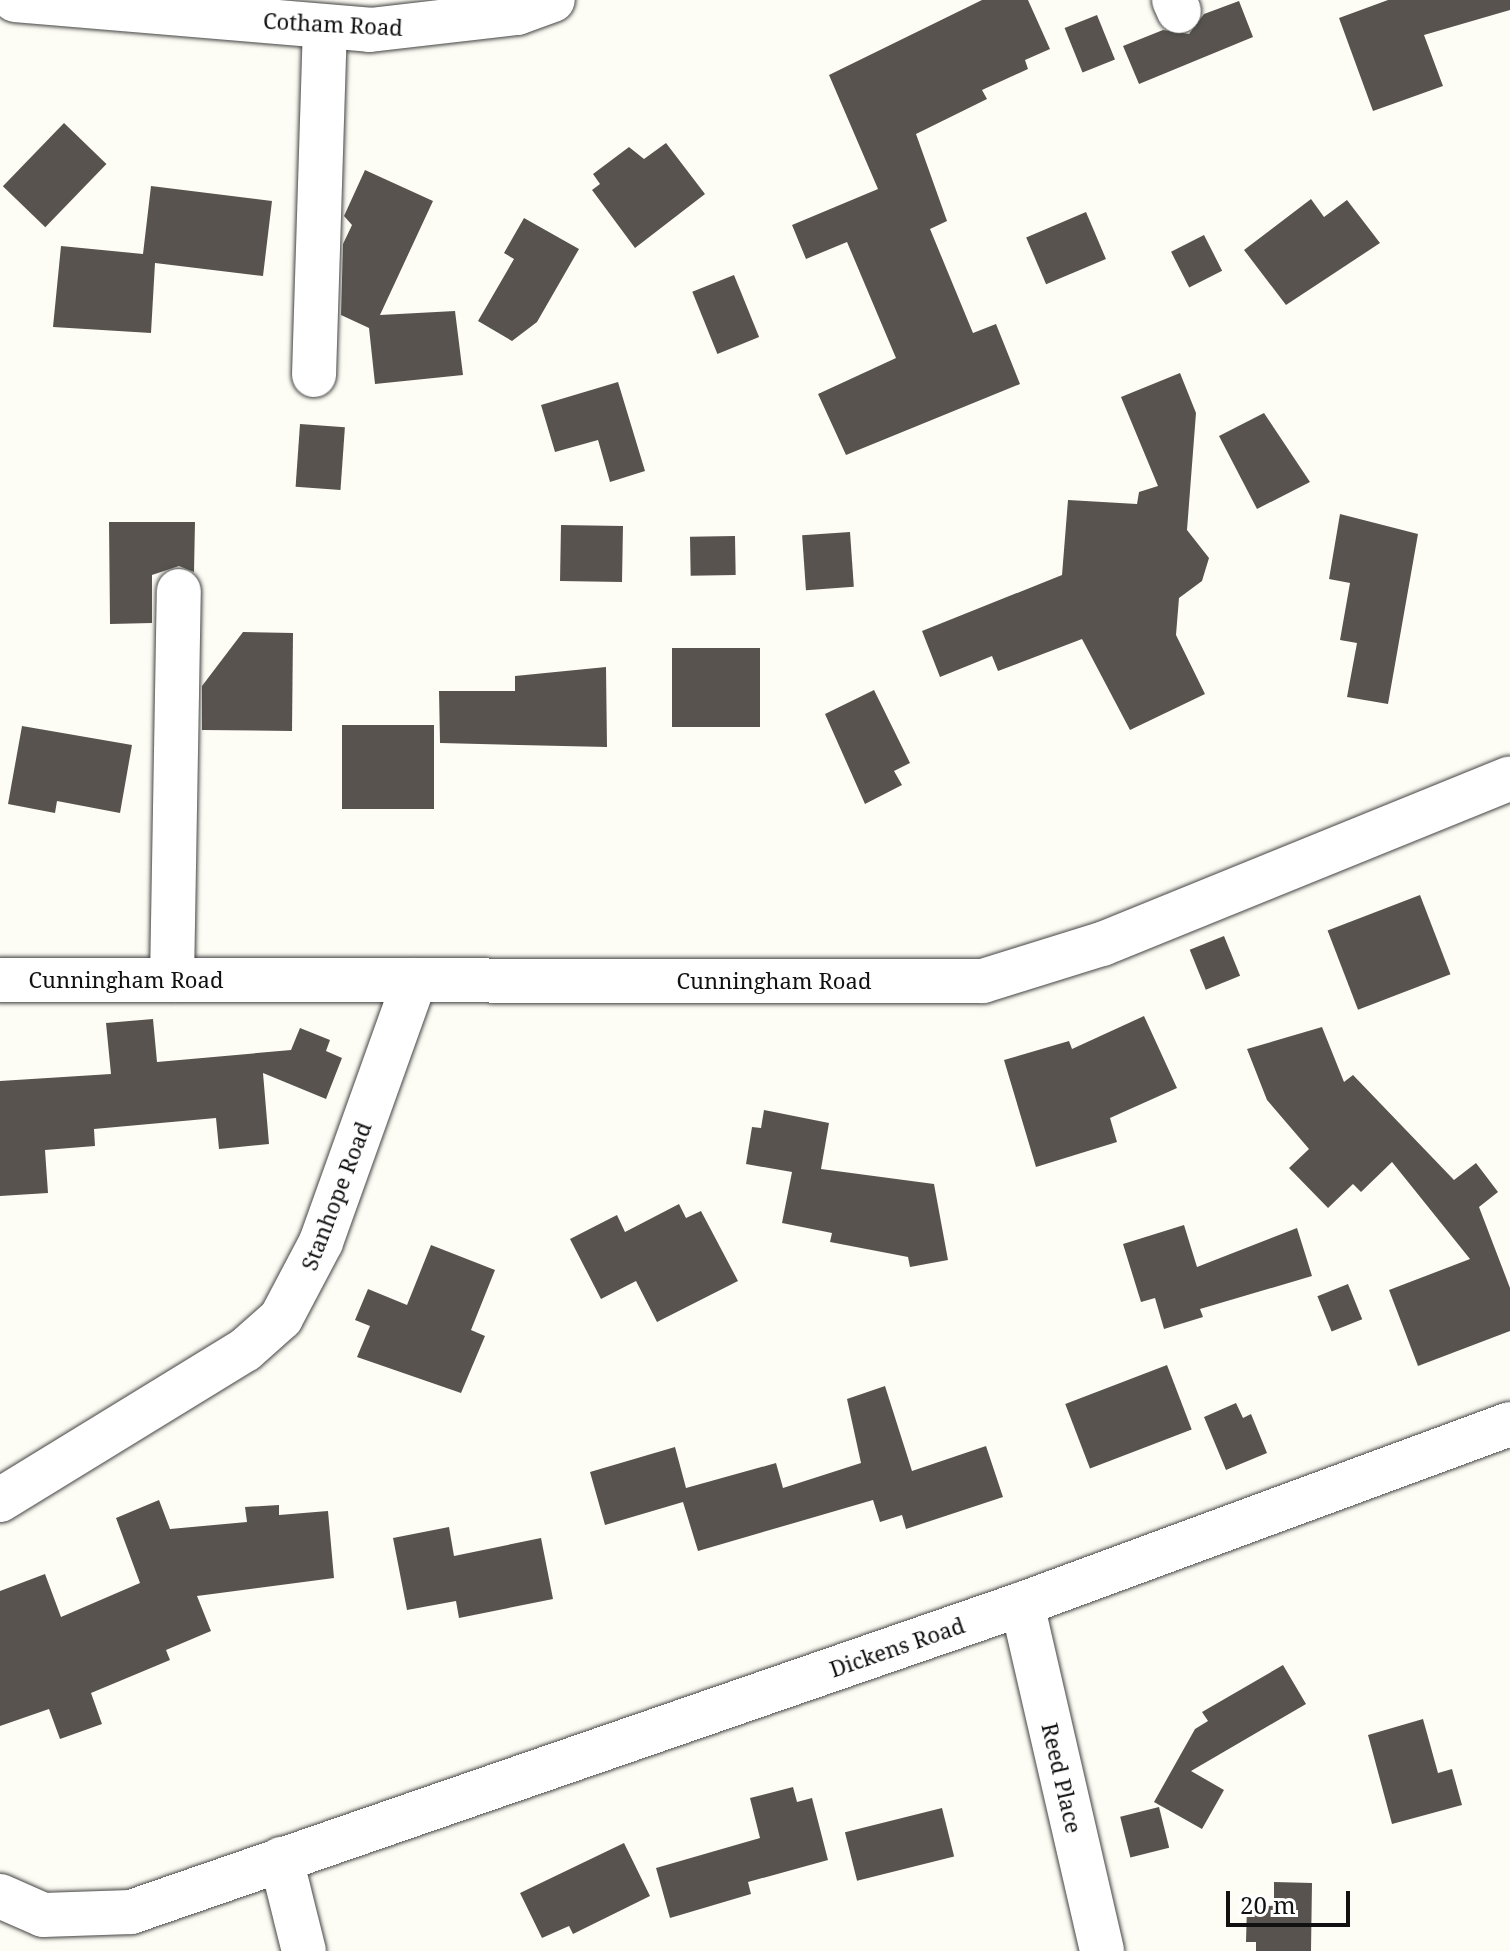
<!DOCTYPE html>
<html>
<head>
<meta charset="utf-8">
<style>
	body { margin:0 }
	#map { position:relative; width:1510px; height:1951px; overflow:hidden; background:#fefdf5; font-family:"Noto Serif",serif }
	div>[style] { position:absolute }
	.building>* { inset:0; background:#58534e; transform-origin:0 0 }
	.roads { filter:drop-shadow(0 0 2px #444) drop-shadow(0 0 2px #444) }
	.minor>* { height:44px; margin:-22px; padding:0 22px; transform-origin:22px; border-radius:22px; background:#fff }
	span { translate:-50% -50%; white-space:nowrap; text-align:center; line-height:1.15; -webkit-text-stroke:8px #fff; paint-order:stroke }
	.street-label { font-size:22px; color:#111 }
	.scale { position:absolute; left:1226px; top:1891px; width:124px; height:36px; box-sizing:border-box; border:4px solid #111; border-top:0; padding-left:10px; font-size:24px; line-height:28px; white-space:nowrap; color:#111; -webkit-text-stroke:6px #fff; paint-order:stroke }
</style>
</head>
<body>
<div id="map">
	<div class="building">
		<i style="clip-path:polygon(982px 0,1028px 0,1050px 49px,1025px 60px,1028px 69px,982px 90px,987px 99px,916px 134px,947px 221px,930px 229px,973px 333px,996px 324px,1020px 384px,846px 455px,818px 394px,896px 358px,847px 242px,806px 259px,792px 225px,878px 189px,829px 75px)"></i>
		<i style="clip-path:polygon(1388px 0,1510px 0,1510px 10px,1424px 35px,1443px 86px,1373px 111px,1339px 18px)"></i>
		<i style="clip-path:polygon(1239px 1px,1253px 37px,1139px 84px,1123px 46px,1163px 30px,1189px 34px,1204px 14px)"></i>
		<i style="left:1097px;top:15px;width:48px;height:35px;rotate:68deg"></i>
		<i style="left:64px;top:123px;width:59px;height:88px;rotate:44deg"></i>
		<i style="clip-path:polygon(666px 143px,705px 194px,635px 248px,592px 190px,600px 184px,593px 174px,629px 147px,644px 159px)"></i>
		<i style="clip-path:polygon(365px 170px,433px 201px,380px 315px,455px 311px,463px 375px,375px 384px,369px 328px,341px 315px,343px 244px,352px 225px,344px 216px)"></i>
		<i style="clip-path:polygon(151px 186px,272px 201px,263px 276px,155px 263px,151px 333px,53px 327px,61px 246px,143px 254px)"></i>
		<i style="clip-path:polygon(1311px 199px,1324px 217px,1347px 200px,1380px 243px,1286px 305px,1244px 250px)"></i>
		<i style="left:1086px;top:212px;width:51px;height:65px;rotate:67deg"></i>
		<i style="clip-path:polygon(524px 218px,579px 249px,537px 322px,512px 341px,478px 321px,514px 259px,504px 253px)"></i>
		<i style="left:1204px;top:235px;width:40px;height:37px;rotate:63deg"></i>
		<i style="left:734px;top:275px;width:67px;height:45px;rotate:68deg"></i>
		<i style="clip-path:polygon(1180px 373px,1196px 413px,1187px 530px,1209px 558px,1202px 581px,1179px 598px,1176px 635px,1205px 694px,1130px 730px,1082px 639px,998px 671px,992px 656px,940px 677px,922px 631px,1062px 575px,1068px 500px,1137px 504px,1139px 492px,1158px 486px,1121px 397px)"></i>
		<i style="clip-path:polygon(618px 382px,645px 471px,610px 482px,598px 440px,555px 452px,541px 405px)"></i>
		<i style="clip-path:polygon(1264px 413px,1310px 482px,1257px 509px,1219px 436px)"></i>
		<i style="left:300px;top:424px;width:45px;height:63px;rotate:4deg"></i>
		<i style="clip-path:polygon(1340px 514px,1418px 534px,1388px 704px,1347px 697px,1357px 643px,1340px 640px,1350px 583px,1329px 579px)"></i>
		<i style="clip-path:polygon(109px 522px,195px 522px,194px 572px,179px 566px,152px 575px,152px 623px,110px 624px)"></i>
		<i style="left:561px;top:525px;width:62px;height:56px;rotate:1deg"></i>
		<i style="left:850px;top:532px;width:55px;height:48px;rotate:86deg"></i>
		<i style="left:735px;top:536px;width:39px;height:45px;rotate:89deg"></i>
		<i style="clip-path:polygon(243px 632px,293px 633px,292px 731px,202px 730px,202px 686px)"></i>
		<i style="left:672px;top:648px;width:88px;height:79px"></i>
		<i style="clip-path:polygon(606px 667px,607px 747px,440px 743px,439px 691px,515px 691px,515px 676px)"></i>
		<i style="clip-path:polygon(874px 690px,910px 763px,894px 771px,902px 785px,865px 804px,825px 714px)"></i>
		<i style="left:434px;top:725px;width:84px;height:92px;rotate:90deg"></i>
		<i style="clip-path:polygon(22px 726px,132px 745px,120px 813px,57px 801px,55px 813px,8px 804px)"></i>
		<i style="left:1420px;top:895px;width:85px;height:99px;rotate:69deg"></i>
		<i style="left:1224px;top:936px;width:43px;height:37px;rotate:68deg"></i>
		<i style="clip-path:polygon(1144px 1016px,1177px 1088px,1110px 1118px,1117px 1142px,1036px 1167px,1004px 1060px,1069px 1041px,1072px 1049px)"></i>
		<i style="clip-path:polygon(153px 1019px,157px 1062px,291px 1050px,300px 1028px,330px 1040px,326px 1051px,342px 1058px,326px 1099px,263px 1073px,269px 1144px,219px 1149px,216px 1118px,94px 1129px,95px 1146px,45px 1150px,48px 1193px,0 1196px,0 1081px,111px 1074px,106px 1023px)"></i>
		<i style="clip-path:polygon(1322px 1027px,1344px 1082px,1353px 1075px,1454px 1180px,1476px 1163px,1498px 1192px,1479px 1207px,1510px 1288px,1510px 1331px,1418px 1366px,1389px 1290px,1470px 1259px,1392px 1162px,1361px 1192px,1353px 1184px,1328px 1208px,1289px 1168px,1309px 1149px,1267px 1100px,1247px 1049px)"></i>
		<i style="clip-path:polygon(764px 1110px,829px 1123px,821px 1169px,934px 1184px,948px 1260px,910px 1267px,908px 1257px,830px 1242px,832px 1233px,782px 1223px,792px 1172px,746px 1164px,752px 1127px,761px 1128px)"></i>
		<i style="clip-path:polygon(679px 1204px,686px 1218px,701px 1211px,738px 1281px,657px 1322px,636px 1281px,601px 1299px,570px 1239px,617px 1215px,625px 1232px)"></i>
		<i style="clip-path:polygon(1184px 1225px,1197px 1267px,1297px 1228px,1312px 1276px,1200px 1309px,1203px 1317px,1164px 1329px,1155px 1298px,1141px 1302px,1123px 1244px)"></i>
		<i style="clip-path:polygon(431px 1245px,495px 1270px,471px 1330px,485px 1336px,461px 1393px,357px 1357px,370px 1326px,355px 1320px,368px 1289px,407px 1305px)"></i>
		<i style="left:1348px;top:1284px;width:38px;height:33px;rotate:68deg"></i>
		<i style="left:1167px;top:1365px;width:69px;height:109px;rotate:69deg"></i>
		<i style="clip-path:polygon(885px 1386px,912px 1471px,986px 1446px,1003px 1497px,906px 1529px,902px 1515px,880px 1522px,873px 1500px,698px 1551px,683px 1502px,605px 1525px,590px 1472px,675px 1447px,686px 1488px,776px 1463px,783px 1488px,861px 1463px,847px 1399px)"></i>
		<i style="clip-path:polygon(1236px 1403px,1243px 1418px,1251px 1414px,1267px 1453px,1226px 1470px,1204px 1417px)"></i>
		<i style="clip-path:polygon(159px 1500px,170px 1529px,247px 1522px,245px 1507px,279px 1505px,279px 1515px,328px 1511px,334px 1578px,197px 1596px,211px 1631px,166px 1650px,170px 1660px,91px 1693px,102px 1724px,60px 1739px,49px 1709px,0 1726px,0 1591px,45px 1574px,61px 1617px,140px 1583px,116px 1518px)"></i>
		<i style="clip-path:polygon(449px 1527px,454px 1556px,541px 1538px,553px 1599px,459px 1618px,456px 1601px,407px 1610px,393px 1538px)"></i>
		<i style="clip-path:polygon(1283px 1665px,1306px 1704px,1191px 1771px,1224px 1790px,1202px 1829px,1154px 1802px,1195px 1729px,1208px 1721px,1202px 1712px)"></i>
		<i style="clip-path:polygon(1423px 1719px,1438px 1773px,1452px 1769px,1462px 1805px,1392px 1824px,1368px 1735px)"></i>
		<i style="clip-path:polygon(793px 1787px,797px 1802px,812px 1798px,828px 1860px,748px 1882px,751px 1894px,670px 1918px,656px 1868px,760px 1838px,750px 1798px)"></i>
		<i style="left:1159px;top:1807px;width:42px;height:40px;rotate:76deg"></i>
		<i style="left:942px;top:1808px;width:50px;height:100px;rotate:76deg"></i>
		<i style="clip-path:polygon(624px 1843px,650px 1896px,573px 1934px,569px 1926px,542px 1938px,520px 1893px)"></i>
		<i style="clip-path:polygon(1274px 1882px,1312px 1883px,1311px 1951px,1256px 1951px,1256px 1942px,1246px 1942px,1247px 1905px,1274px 1906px)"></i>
	</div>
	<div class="roads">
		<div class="minor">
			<i style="left:15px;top:0;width:356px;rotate:4.8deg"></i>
			<i style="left:370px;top:30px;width:148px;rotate:-6.6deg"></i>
			<i style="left:517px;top:13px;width:38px;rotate:-20deg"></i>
			<i style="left:1174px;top:0;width:12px;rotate:66deg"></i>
			<i style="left:314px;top:375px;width:348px;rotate:-88.2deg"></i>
			<i style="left:0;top:980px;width:983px;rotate:0.06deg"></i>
			<i style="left:983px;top:981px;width:125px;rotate:-17.3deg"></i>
			<i style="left:1102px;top:944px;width:440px;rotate:-22.1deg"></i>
			<i style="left:172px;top:980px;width:389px;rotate:-89deg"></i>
			<i style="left:0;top:1500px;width:287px;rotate:-31.5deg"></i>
			<i style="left:245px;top:1350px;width:48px;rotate:-41.6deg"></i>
			<i style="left:281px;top:1318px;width:86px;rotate:-62.2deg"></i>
			<i style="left:321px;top:1242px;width:278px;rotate:-70.3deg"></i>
			<i style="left:1022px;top:1604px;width:356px;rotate:77deg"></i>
			<i style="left:281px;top:1859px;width:95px;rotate:76deg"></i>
			<i style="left:0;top:1896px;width:47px;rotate:23.8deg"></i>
			<i style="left:43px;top:1915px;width:88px;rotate:-2deg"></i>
			<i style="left:131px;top:1912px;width:943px;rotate:-19.07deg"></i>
			<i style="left:1022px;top:1604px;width:520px;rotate:-20.25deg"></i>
		</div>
	</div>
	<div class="street-label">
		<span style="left:333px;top:24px;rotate:3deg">Cotham Road</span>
		<span style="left:126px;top:980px">Cunningham Road</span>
		<span style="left:774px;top:981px">Cunningham Road</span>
		<span style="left:336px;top:1196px;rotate:-69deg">Stanhope Road</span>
		<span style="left:897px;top:1647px;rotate:-19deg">Dickens Road</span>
		<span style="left:1062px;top:1778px;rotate:77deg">Reed Place</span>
	</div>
	<div class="scale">20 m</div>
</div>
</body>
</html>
